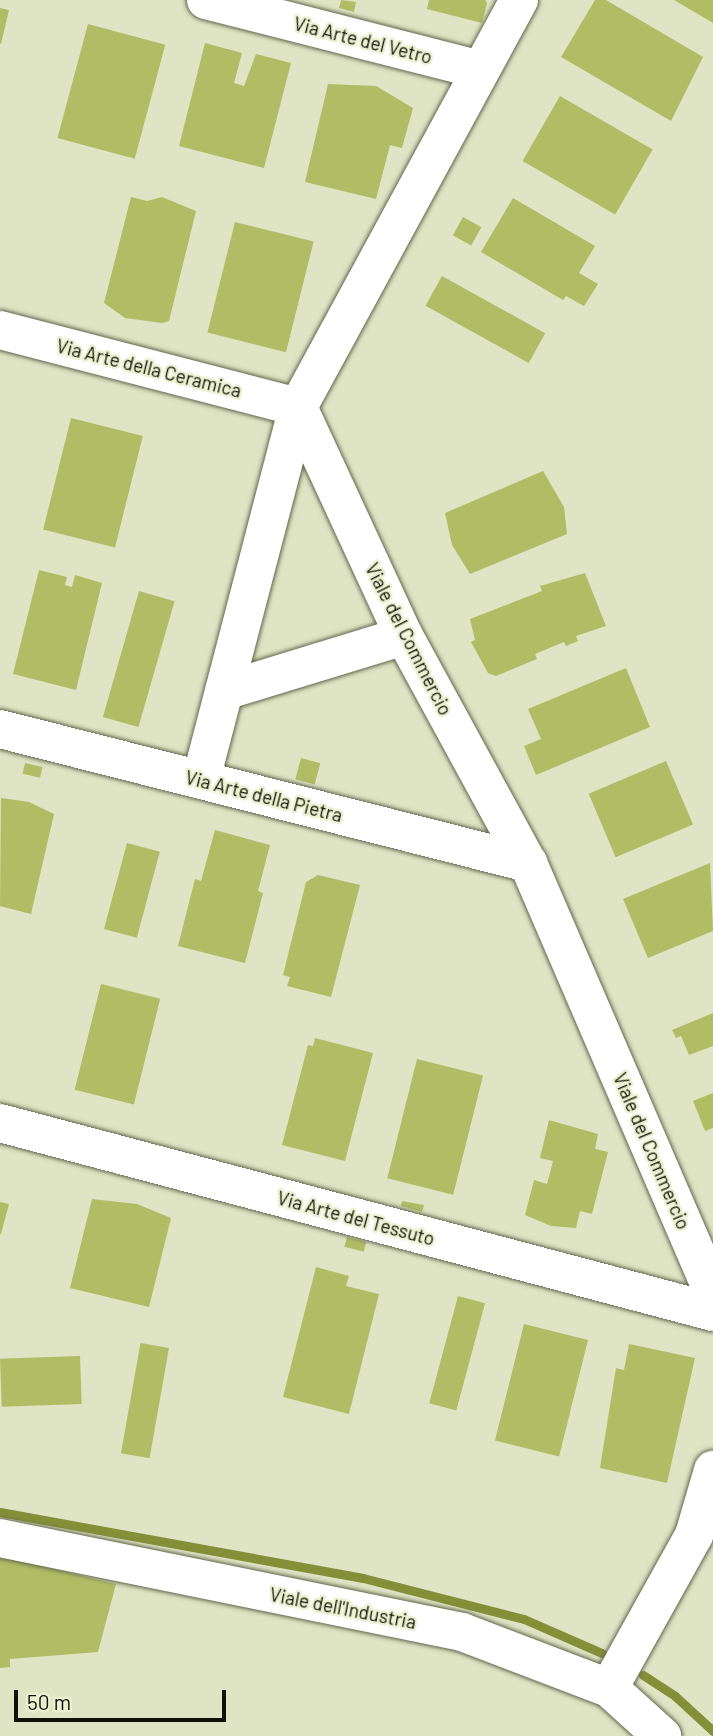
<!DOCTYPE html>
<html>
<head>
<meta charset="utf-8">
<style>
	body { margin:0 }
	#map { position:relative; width:713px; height:1736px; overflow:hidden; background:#dee4c4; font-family:Barlow,sans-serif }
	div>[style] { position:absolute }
	.stream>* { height:9px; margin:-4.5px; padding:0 4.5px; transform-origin:4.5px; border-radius:4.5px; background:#849038 }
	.building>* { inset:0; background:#b0bd65; transform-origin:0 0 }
	.roads { filter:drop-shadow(0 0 2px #62674c) drop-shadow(0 0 2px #62674c) }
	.minor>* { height:38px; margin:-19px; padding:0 19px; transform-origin:19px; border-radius:19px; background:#fff }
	span { translate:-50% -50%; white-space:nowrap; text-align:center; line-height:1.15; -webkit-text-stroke:5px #ebf1d1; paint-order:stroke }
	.street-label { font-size:19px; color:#101207 }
	.scale { position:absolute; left:14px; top:1690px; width:212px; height:32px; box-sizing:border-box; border:4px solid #101207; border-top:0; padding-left:9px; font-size:21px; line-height:24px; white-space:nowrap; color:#101207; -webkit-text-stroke:5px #ebf1d1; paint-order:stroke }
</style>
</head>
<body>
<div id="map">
	<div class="stream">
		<i style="left:0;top:1512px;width:369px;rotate:10.3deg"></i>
		<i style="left:363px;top:1578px;width:166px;rotate:14.3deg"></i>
		<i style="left:524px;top:1619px;width:85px;rotate:23.6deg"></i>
		<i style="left:643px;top:1675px;width:38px;rotate:33deg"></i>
		<i style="left:675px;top:1696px;width:52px;rotate:42.6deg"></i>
	</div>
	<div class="building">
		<i style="clip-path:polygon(341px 0,356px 2px,354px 12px,339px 8px)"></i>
		<i style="clip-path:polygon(429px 0,485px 0,487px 3px,482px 23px,427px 9px)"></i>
		<i style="clip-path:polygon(595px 0,606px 0,703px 57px,671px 121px,561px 57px)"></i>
		<i style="clip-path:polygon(674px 0,713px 0,713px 23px)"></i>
		<i style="clip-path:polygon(0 8px,9px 10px,1px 44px,0 43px)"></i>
		<i style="left:88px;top:24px;width:80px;height:118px;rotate:15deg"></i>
		<i style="clip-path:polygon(205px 43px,242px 53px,234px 83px,244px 86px,256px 54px,291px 63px,264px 168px,179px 146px)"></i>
		<i style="clip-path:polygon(328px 84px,376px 86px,413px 108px,402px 148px,390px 145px,376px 199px,305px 182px)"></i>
		<i style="left:560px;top:96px;width:107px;height:75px;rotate:30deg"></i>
		<i style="clip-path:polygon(131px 197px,147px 201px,162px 197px,196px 211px,169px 321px,162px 323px,125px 318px,104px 303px)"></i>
		<i style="clip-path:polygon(513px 198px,595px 246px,579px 273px,598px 284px,584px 306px,566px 296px,563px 300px,481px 252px)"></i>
		<i style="left:463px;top:217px;width:21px;height:21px;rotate:29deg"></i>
		<i style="left:235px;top:222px;width:81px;height:114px;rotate:14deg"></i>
		<i style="left:442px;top:276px;width:118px;height:34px;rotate:29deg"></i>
		<i style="left:71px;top:418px;width:74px;height:115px;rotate:14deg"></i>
		<i style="clip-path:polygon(543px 471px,564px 507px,567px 534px,470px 574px,452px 545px,445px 513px)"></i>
		<i style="clip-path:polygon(39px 570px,67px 577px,65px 585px,72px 587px,75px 575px,102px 583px,76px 690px,13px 674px)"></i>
		<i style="clip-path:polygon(585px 573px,606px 626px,576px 636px,578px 641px,566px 646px,564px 642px,535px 654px,537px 659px,496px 676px,488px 673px,471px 642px,475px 640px,470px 619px,542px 591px,540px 586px)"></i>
		<i style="left:139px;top:591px;width:37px;height:131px;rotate:16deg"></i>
		<i style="clip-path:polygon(626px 668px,650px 727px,536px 775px,524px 746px,541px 739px,528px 709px)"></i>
		<i style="left:301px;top:758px;width:20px;height:22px;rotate:15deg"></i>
		<i style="left:666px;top:761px;width:69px;height:84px;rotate:67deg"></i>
		<i style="left:25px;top:763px;width:18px;height:11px;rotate:13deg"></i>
		<i style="clip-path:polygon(1px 798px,29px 802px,54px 814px,31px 914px,0 906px)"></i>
		<i style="clip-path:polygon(215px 830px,270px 845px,258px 891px,263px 893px,245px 963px,178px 946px,195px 879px,201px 881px)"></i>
		<i style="left:127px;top:843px;width:34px;height:89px;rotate:15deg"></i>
		<i style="clip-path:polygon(710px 863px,713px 931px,648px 958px,623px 899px)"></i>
		<i style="clip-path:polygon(318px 875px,360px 885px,331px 997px,287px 986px,290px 977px,283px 975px,306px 882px)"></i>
		<i style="left:101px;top:984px;width:61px;height:109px;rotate:14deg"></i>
		<i style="clip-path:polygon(713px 1013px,713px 1046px,689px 1055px,681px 1036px,676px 1038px,672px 1030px)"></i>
		<i style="clip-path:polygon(315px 1038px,373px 1053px,345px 1161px,282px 1145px,308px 1045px,313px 1046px)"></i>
		<i style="left:417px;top:1059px;width:68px;height:123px;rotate:14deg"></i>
		<i style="clip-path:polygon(713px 1093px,713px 1128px,705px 1131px,693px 1101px)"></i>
		<i style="clip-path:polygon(549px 1120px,598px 1134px,595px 1149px,608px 1152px,592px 1214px,580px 1211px,576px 1228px,551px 1226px,525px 1215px,534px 1180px,547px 1184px,553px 1161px,540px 1158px)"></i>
		<i style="clip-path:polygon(92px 1199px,137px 1204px,171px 1218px,149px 1307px,70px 1288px)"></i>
		<i style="clip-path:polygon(402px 1201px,424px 1205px,422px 1212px,401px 1206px)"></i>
		<i style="clip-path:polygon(0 1202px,9px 1204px,1px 1234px,0 1234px)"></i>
		<i style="left:347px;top:1237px;width:20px;height:10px;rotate:15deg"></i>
		<i style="clip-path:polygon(316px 1267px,349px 1276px,346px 1286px,379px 1294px,349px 1414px,283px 1397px)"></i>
		<i style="left:458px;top:1296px;width:28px;height:111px;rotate:15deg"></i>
		<i style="left:524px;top:1324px;width:66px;height:120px;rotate:14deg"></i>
		<i style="clip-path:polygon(629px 1344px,695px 1358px,667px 1483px,600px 1468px,616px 1368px,624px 1370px)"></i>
		<i style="left:169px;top:1348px;width:112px;height:29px;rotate:100deg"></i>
		<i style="left:80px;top:1356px;width:48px;height:80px;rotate:88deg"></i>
		<i style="clip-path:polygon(0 1556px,116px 1584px,98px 1652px,10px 1659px,10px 1667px,0 1668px)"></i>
	</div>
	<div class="roads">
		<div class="minor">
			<i style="left:206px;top:0;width:283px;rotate:14.3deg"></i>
			<i style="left:519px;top:0;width:463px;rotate:118.5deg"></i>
			<i style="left:298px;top:407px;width:252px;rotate:65.2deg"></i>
			<i style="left:404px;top:636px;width:259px;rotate:61.4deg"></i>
			<i style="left:528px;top:863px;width:467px;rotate:66.7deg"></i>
			<i style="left:0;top:330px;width:308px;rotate:14.5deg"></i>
			<i style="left:298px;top:407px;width:385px;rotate:104.6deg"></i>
			<i style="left:224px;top:691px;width:188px;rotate:-17deg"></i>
			<i style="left:0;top:729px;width:545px;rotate:14.24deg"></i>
			<i style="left:0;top:1123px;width:738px;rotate:14.85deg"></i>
			<i style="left:0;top:1538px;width:471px;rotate:11.5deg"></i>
			<i style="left:462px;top:1632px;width:157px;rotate:20.9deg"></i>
			<i style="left:609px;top:1688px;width:72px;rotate:42.2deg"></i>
			<i style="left:609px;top:1688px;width:175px;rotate:-60.9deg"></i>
			<i style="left:694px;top:1535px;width:68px;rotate:-73.7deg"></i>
		</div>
	</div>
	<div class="street-label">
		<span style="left:363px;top:40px;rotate:14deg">Via Arte del Vetro</span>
		<span style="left:149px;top:368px;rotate:14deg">Via Arte della Ceramica</span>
		<span style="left:409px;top:639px;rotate:63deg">Viale del Commercio</span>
		<span style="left:264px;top:796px;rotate:14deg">Via Arte della Pietra</span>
		<span style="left:652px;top:1151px;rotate:67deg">Viale del Commercio</span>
		<span style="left:356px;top:1218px;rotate:15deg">Via Arte del Tessuto</span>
		<span style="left:343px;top:1608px;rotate:11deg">Viale dell'Industria</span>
	</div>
	<div class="scale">50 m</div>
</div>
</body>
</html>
